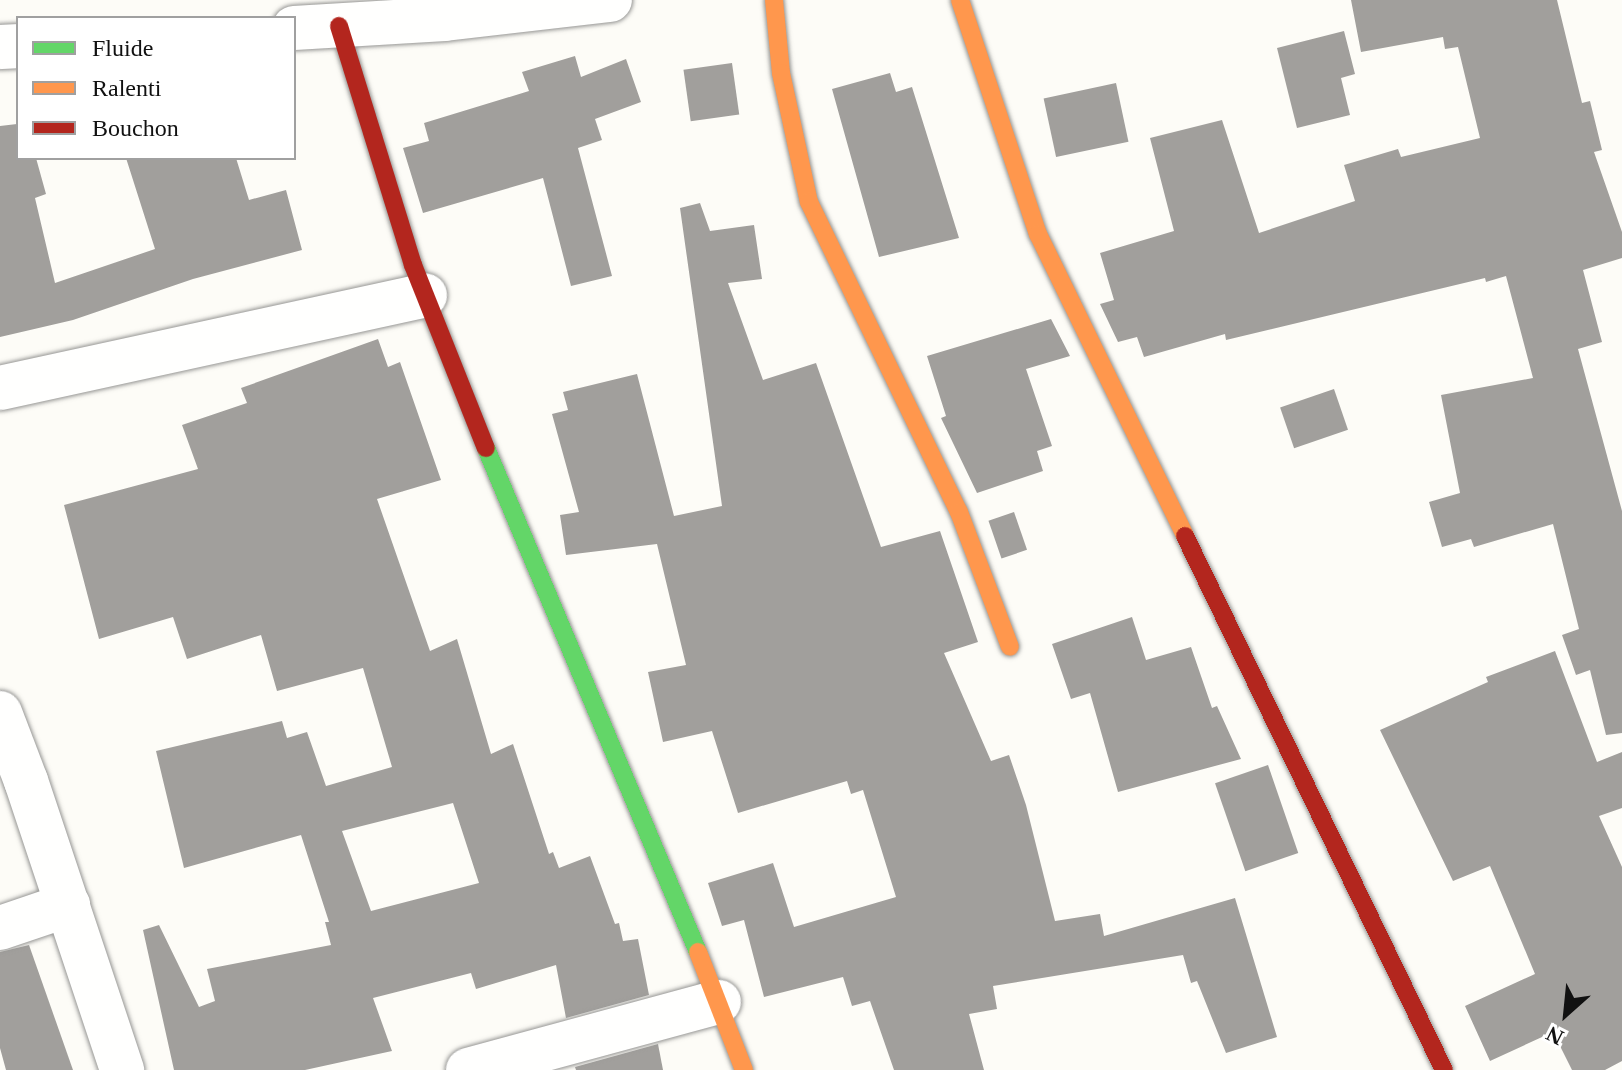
<!DOCTYPE html>
<html>
<head>
<meta charset="utf-8">
<style>
	body { margin:0 }
	#map { position:relative; width:1622px; height:1070px; overflow:hidden; background:#fdfcf7; font-family:"Times New Roman",serif }
	div>[style] { position:absolute }
	.building>* { inset:0; background:#a19f9c; transform-origin:0 0 }
	.roads { filter:drop-shadow(0 0 2px #979795) drop-shadow(0 0 2px #979795) }
	.street>* { height:44px; margin:-22px; padding:0 22px; transform-origin:22px; border-radius:22px; background:#fffffe }
	.fast>* { height:18px; margin:-9px; padding:0 9px; transform-origin:9px; border-radius:9px; background:#63d668 }
	.slow>* { height:18px; margin:-9px; padding:0 9px; transform-origin:9px; border-radius:9px; background:#ff974d }
	.jam>* { height:18px; margin:-9px; padding:0 9px; transform-origin:9px; border-radius:9px; background:#b3261e }
	span { translate:-50% -50%; white-space:nowrap; text-align:center; line-height:1.15; -webkit-text-stroke:8px #fff; paint-order:stroke }
	.legend { position:absolute; left:16px; top:16px; width:280px; height:144px; box-sizing:border-box; background:#fff; border:2px solid #a0a0a0; margin:0; padding:10px 14px; list-style:none; font-size:24px; color:#111 }
	.legend li { display:flex; align-items:center; gap:16px; height:40px }
	.legend b { width:40px; border:2px solid #a0a0a0 }
	.north { position:absolute; left:1526px; top:974px; width:80px; height:80px; -webkit-text-stroke:6px #fff; paint-order:stroke; rotate:207deg; font-size:22px; font-weight:700; line-height:32px; text-align:center; color:#111 }
	.north::after { content:''; display:block; margin:auto; width:28px; height:36px; background:#111; clip-path:polygon(50% 0,100% 100%,50% 72%,0 100%) }
</style>
</head>
<body>
<div id="map">
	<div class="building">
		<i style="clip-path:polygon(1351px 0,1557px 0,1582px 103px,1590px 101px,1602px 150px,1594px 152px,1622px 232px,1622px 258px,1583px 270px,1602px 342px,1578px 349px,1622px 511px,1622px 733px,1606px 735px,1590px 670px,1576px 675px,1562px 635px,1579px 629px,1553px 524px,1474px 547px,1471px 539px,1442px 547px,1429px 502px,1460px 493px,1441px 395px,1533px 378px,1506px 276px,1486px 282px,1485px 278px,1226px 340px,1225px 334px,1144px 357px,1137px 337px,1118px 342px,1100px 304px,1114px 300px,1100px 253px,1174px 231px,1150px 138px,1222px 120px,1259px 233px,1355px 201px,1344px 165px,1398px 149px,1401px 157px,1480px 138px,1458px 47px,1445px 49px,1443px 37px,1361px 52px)"></i>
		<i style="clip-path:polygon(1344px 31px,1355px 74px,1341px 78px,1350px 115px,1297px 128px,1277px 48px)"></i>
		<i style="clip-path:polygon(575px 56px,581px 77px,626px 59px,641px 102px,595px 119px,602px 140px,578px 148px,612px 276px,571px 286px,543px 178px,423px 213px,403px 148px,429px 141px,424px 123px,529px 91px,522px 72px)"></i>
		<i style="left:732px;top:63px;width:52px;height:49px;rotate:82deg"></i>
		<i style="clip-path:polygon(890px 73px,896px 92px,912px 87px,959px 238px,879px 257px,832px 89px)"></i>
		<i style="left:1116px;top:83px;width:60px;height:74px;rotate:78deg"></i>
		<i style="clip-path:polygon(17px 124px,18px 158px,36px 158px,46px 194px,35px 198px,55px 283px,155px 249px,126px 158px,236px 158px,249px 200px,286px 190px,302px 250px,193px 279px,73px 320px,0 337px,0 126px)"></i>
		<i style="clip-path:polygon(700px 203px,710px 231px,754px 225px,762px 279px,728px 283px,763px 380px,816px 363px,881px 547px,940px 531px,978px 642px,944px 653px,991px 761px,1009px 755px,1026px 805px,1055px 921px,1100px 914px,1104px 936px,1235px 898px,1277px 1037px,1226px 1053px,1197px 981px,1191px 983px,1183px 955px,993px 986px,997px 1009px,969px 1014px,984px 1070px,894px 1070px,870px 1001px,852px 1006px,843px 977px,764px 997px,744px 920px,722px 926px,708px 883px,773px 863px,794px 927px,896px 897px,863px 790px,851px 794px,847px 781px,738px 813px,712px 731px,663px 742px,648px 672px,686px 665px,657px 544px,566px 555px,560px 515px,579px 512px,552px 414px,568px 410px,563px 392px,637px 374px,674px 516px,722px 506px,680px 208px)"></i>
		<i style="clip-path:polygon(1051px 319px,1070px 356px,1026px 369px,1052px 446px,1037px 451px,1043px 471px,977px 493px,941px 418px,946px 416px,927px 356px)"></i>
		<i style="clip-path:polygon(evenodd,378px 339px,388px 367px,400px 362px,441px 480px,377px 499px,430px 651px,457px 639px,491px 754px,513px 744px,549px 854px,553px 852px,559px 868px,590px 856px,615px 924px,619px 923px,623px 941px,638px 939px,649px 995px,566px 1018px,556px 965px,476px 989px,471px 973px,373px 998px,392px 1051px,305px 1070px,174px 1070px,143px 930px,159px 925px,199px 1007px,215px 1001px,207px 969px,331px 945px,325px 922px,329px 922px,301px 835px,184px 868px,156px 751px,282px 721px,287px 738px,307px 732px,326px 786px,392px 767px,363px 668px,277px 691px,261px 635px,187px 659px,173px 617px,99px 639px,64px 505px,198px 469px,182px 425px,247px 403px,241px 388px,378px 339px,453px 803px,479px 883px,371px 911px,342px 831px,453px 803px)"></i>
		<i style="left:1334px;top:389px;width:43px;height:57px;rotate:71deg"></i>
		<i style="left:1014px;top:512px;width:40px;height:27px;rotate:71deg"></i>
		<i style="clip-path:polygon(1132px 617px,1146px 660px,1191px 647px,1212px 708px,1217px 706px,1241px 759px,1118px 792px,1090px 693px,1071px 699px,1052px 644px)"></i>
		<i style="clip-path:polygon(1555px 651px,1597px 762px,1622px 752px,1622px 808px,1599px 816px,1622px 867px,1622px 1061px,1605px 1070px,1572px 1070px,1553px 1032px,1490px 1061px,1465px 1006px,1535px 974px,1490px 866px,1453px 881px,1380px 730px,1488px 682px,1486px 677px)"></i>
		<i style="left:1268px;top:765px;width:93px;height:56px;rotate:71deg"></i>
		<i style="clip-path:polygon(29px 945px,73px 1070px,6px 1070px,0 1048px,0 952px)"></i>
		<i style="clip-path:polygon(658px 1044px,663px 1070px,576px 1070px,575px 1067px)"></i>
	</div>
	<div class="roads">
		<div class="street">
			<i style="left:294px;top:28px;width:151px;rotate:-3.4deg"></i>
			<i style="left:445px;top:19px;width:166px;rotate:-6.6deg"></i>
			<i style="left:0;top:47px;width:18px;rotate:-3deg"></i>
			<i style="left:0;top:388px;width:435px;rotate:-12.3deg"></i>
			<i style="left:0;top:713px;width:73px;rotate:69.1deg"></i>
			<i style="left:26px;top:781px;width:305px;rotate:71.6deg"></i>
			<i style="left:0;top:928px;width:72px;rotate:-18.7deg"></i>
			<i style="left:468px;top:1070px;width:260px;rotate:-15.2deg"></i>
		</div>
		<div class="fast">
			<i style="left:486px;top:448px;width:547px;rotate:67.19deg"></i>
		</div>
		<div class="slow">
			<i style="left:774px;top:0;width:73px;rotate:84.5deg"></i>
			<i style="left:781px;top:73px;width:132px;rotate:77.8deg"></i>
			<i style="left:809px;top:202px;width:344px;rotate:64.2deg"></i>
			<i style="left:959px;top:512px;width:144px;rotate:69.3deg"></i>
			<i style="left:960px;top:0;width:247px;rotate:71.6deg"></i>
			<i style="left:1038px;top:234px;width:336px;rotate:64deg"></i>
			<i style="left:698px;top:952px;width:127px;rotate:68.7deg"></i>
		</div>
		<div class="jam">
			<i style="left:339px;top:26px;width:250px;rotate:72.8deg"></i>
			<i style="left:413px;top:265px;width:197px;rotate:68.3deg"></i>
			<i style="left:1185px;top:536px;width:593px;rotate:64.13deg"></i>
		</div>
	</div>
	<ul class="legend">
	<li><b style="height:10px;background:#63d668"></b>Fluide</li>
	<li><b style="height:10px;background:#ff974d"></b>Ralenti</li>
	<li><b style="height:10px;background:#b3261e"></b>Bouchon</li>
	</ul>
	<div class="north">N</div>
</div>
</body>
</html>
